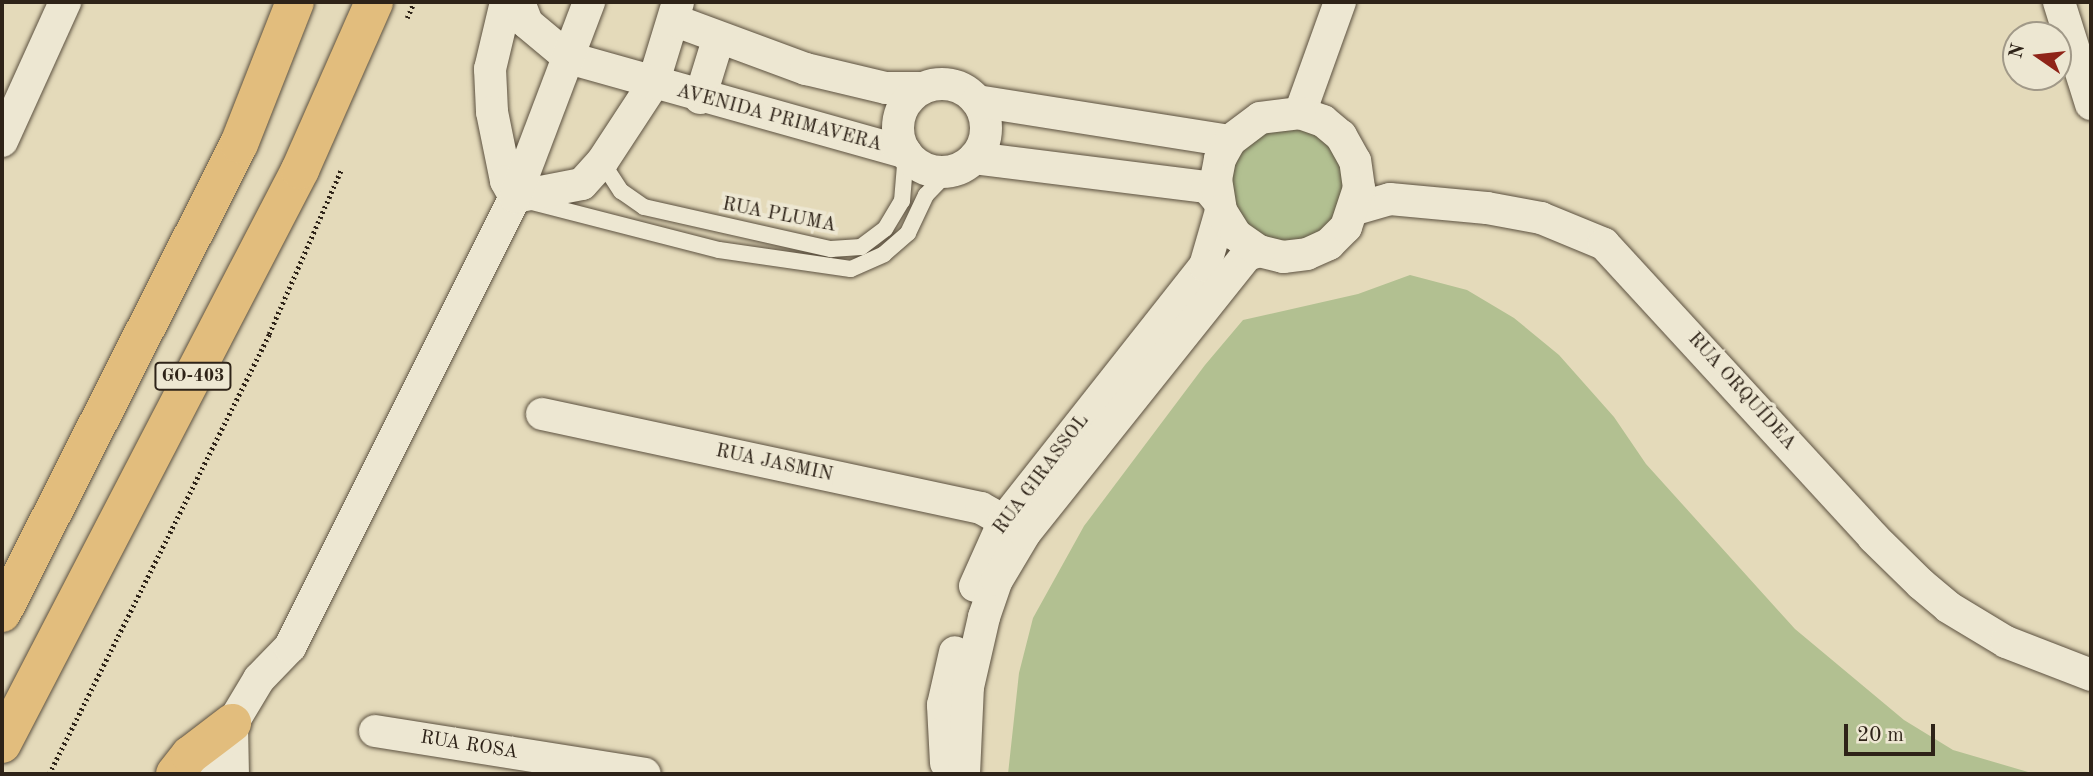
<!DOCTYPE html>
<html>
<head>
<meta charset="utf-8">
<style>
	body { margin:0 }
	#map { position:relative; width:2093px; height:776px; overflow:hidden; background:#e4daba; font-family:"Old Standard TT",serif }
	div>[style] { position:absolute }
	.green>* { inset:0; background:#b2c091 }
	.round { border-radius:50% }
	.path>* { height:4.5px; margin-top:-2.25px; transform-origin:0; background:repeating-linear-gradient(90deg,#2e2318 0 2px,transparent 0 5.5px) }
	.roads { filter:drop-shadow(0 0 2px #5c5140) drop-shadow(0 0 2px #5c5140) }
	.lane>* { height:16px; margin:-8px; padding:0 8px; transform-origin:8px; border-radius:8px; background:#ede7d2 }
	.street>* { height:32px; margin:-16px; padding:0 16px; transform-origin:16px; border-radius:16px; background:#ede7d2 }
	.street>.ring { margin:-16px; padding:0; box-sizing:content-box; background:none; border:32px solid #ede7d2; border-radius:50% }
	.primary>* { height:38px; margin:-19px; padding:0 19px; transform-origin:19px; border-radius:19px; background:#e2bd7d }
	span { translate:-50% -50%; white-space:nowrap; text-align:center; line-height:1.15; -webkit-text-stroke:7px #ede7d2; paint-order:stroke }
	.shield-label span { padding:2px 5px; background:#ede7d2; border:2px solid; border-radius:5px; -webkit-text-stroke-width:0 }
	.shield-label { font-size:18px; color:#2e2318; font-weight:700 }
	.street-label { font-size:19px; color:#2e2318 }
	.frame { position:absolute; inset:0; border:4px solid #2e2318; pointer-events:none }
	.north { position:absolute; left:2002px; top:21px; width:70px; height:70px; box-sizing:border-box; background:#ede7d2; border:2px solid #a19988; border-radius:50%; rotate:284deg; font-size:19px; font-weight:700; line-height:28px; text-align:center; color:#2e2318 }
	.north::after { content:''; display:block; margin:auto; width:24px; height:32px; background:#8f2418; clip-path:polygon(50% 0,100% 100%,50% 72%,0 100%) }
	.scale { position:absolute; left:1844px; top:724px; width:91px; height:32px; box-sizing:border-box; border:4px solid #2e2318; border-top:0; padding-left:9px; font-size:21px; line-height:24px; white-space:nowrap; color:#2e2318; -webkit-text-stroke:5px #ede7d2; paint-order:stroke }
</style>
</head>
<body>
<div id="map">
	<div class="green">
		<i class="round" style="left:1230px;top:128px;width:114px;height:114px"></i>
		<i style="clip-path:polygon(1410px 275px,1467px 290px,1514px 318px,1559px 355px,1614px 417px,1646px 464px,1795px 629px,1904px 720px,1953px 750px,2035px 774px,1008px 774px,1019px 673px,1033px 618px,1084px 526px,1205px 365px,1243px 320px,1358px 294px)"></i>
	</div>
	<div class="path">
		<i style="left:407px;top:18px;width:17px;rotate:-66deg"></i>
		<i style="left:49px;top:774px;width:492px;rotate:-63.4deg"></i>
		<i style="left:269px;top:334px;width:179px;rotate:-66.3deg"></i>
	</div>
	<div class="roads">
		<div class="lane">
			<i style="left:602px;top:162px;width:35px;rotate:57deg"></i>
			<i style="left:621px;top:191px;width:28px;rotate:35deg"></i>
			<i style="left:644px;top:207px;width:192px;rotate:12.7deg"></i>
			<i style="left:831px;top:249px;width:30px;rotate:-4deg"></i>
			<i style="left:861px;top:247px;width:30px;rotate:-37deg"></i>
			<i style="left:885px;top:229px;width:33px;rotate:-59deg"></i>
			<i style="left:902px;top:201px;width:48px;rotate:-85.2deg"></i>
			<i style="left:528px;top:201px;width:197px;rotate:14.4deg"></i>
			<i style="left:719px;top:250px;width:133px;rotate:8.2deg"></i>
			<i style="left:851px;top:269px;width:36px;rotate:-24deg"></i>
			<i style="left:884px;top:254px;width:32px;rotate:-41deg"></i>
			<i style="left:908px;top:233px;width:42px;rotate:-64.7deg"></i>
			<i style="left:926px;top:195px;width:32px;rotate:-46deg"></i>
		</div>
		<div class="street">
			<i style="left:506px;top:2px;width:69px;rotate:103.4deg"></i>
			<i style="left:490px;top:69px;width:43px;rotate:87.3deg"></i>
			<i style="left:492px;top:112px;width:70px;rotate:78.5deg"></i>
			<i style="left:506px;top:181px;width:18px;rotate:61deg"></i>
			<i style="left:515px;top:197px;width:68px;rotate:-11deg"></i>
			<i style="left:582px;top:184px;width:30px;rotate:-48deg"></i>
			<i style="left:602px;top:162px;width:93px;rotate:-56.8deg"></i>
			<i style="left:653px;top:84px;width:86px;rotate:-73deg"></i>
			<i style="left:519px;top:2px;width:22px;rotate:69deg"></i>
			<i style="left:527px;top:23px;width:55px;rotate:39.8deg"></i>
			<i style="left:569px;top:58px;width:350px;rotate:15.7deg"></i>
			<i style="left:2059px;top:2px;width:107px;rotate:72.6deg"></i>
			<i style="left:676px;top:21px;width:139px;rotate:20.3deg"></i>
			<i style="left:806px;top:69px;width:82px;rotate:13.4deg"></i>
			<i style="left:886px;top:88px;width:37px"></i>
			<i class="ring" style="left:898px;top:84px;width:56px;height:56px"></i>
			<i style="left:700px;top:98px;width:61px;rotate:-72.8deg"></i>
			<i style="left:977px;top:101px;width:256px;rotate:9deg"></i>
			<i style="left:1300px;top:113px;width:118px;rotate:-70.2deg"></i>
			<i style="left:2px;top:141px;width:153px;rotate:-65.6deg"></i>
			<i style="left:974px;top:158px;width:235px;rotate:7.1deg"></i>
			<i style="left:1207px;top:187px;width:17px;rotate:50deg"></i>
			<i style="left:1355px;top:209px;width:36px;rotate:-16deg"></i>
			<i style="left:1390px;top:199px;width:97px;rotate:5.3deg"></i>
			<i style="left:1487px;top:208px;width:55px;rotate:10.5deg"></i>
			<i style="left:1541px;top:218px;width:68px;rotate:22.4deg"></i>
			<i style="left:1604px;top:244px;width:398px;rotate:47.4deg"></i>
			<i style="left:1873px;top:537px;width:67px;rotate:44.4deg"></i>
			<i style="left:1921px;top:584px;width:35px;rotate:40deg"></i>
			<i style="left:1948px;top:607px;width:68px;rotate:31.1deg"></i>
			<i style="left:2006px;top:642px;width:91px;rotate:21.2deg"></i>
			<i style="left:542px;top:414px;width:449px;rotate:12.1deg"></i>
			<i style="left:981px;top:508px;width:47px;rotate:29.3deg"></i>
			<i style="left:975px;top:586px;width:73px;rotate:-65.9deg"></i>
			<i style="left:1005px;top:519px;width:323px;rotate:-51.7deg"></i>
			<i style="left:1205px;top:266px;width:57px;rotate:-73.8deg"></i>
			<i style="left:232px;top:724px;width:50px;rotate:88.9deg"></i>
			<i style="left:375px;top:731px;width:273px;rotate:9deg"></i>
			<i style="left:946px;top:763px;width:58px;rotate:-93deg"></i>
			<i style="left:943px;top:705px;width:54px;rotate:-77.2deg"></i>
			<i style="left:202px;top:774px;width:111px;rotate:-59deg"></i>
			<i style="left:259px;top:679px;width:45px;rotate:-45.9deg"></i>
			<i style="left:290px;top:647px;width:503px;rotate:-63.43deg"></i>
			<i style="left:515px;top:197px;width:209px;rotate:-69.2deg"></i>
			<i style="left:964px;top:774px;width:87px;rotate:-87.4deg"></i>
			<i style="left:968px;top:687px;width:72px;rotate:-77.1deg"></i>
			<i style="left:984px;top:617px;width:39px;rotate:-71deg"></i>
			<i style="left:997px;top:580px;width:55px;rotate:-59.2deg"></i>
			<i style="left:1025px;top:533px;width:356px;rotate:-51.4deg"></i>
			<i style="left:1247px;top:255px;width:13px;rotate:-18deg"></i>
			<i style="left:1259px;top:251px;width:25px;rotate:14deg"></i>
			<i style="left:1283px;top:257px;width:24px;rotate:-7deg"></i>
			<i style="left:1307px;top:254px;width:24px;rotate:-24deg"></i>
			<i style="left:1329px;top:244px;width:24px;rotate:-45deg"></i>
			<i style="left:1346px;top:227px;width:41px;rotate:-71.6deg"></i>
			<i style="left:1359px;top:188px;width:27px;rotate:-98deg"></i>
			<i style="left:1355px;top:161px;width:29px;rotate:-119deg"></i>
			<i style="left:1341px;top:136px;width:23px;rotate:-140deg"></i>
			<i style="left:1323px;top:121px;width:24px;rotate:-161deg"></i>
			<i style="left:1300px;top:113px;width:40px;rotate:172.9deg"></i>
			<i style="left:1260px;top:118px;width:38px;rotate:143deg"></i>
			<i style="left:1230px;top:141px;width:21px;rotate:119deg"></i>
			<i style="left:1220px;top:159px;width:20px;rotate:101deg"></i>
			<i style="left:1216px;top:179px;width:32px;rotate:81deg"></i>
			<i style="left:1221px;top:211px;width:28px;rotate:58deg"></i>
			<i style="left:1236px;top:235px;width:28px;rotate:35deg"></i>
		</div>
		<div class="primary">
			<i style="left:2px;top:613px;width:525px;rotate:-63.19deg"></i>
			<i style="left:239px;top:144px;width:153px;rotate:-68.5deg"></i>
			<i style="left:2px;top:744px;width:647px;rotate:-62.56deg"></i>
			<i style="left:300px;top:170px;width:184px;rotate:-66.2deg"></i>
			<i style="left:175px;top:774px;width:24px;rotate:-52deg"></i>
			<i style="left:190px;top:755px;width:53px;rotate:-37.3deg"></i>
		</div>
	</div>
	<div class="shield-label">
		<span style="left:193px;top:376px">GO-403</span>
	</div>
	<div class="street-label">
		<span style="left:779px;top:119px;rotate:15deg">AVENIDA PRIMAVERA</span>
		<span style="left:779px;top:216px;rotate:11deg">RUA PLUMA</span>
		<span style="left:1741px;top:392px;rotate:48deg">RUA ORQUÍDEA</span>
		<span style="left:774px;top:464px;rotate:12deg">RUA JASMIN</span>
		<span style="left:1042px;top:475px;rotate:-53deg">RUA GIRASSOL</span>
		<span style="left:469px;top:746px;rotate:9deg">RUA ROSA</span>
	</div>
	<div class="frame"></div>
	<div class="north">N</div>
	<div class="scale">20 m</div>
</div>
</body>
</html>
